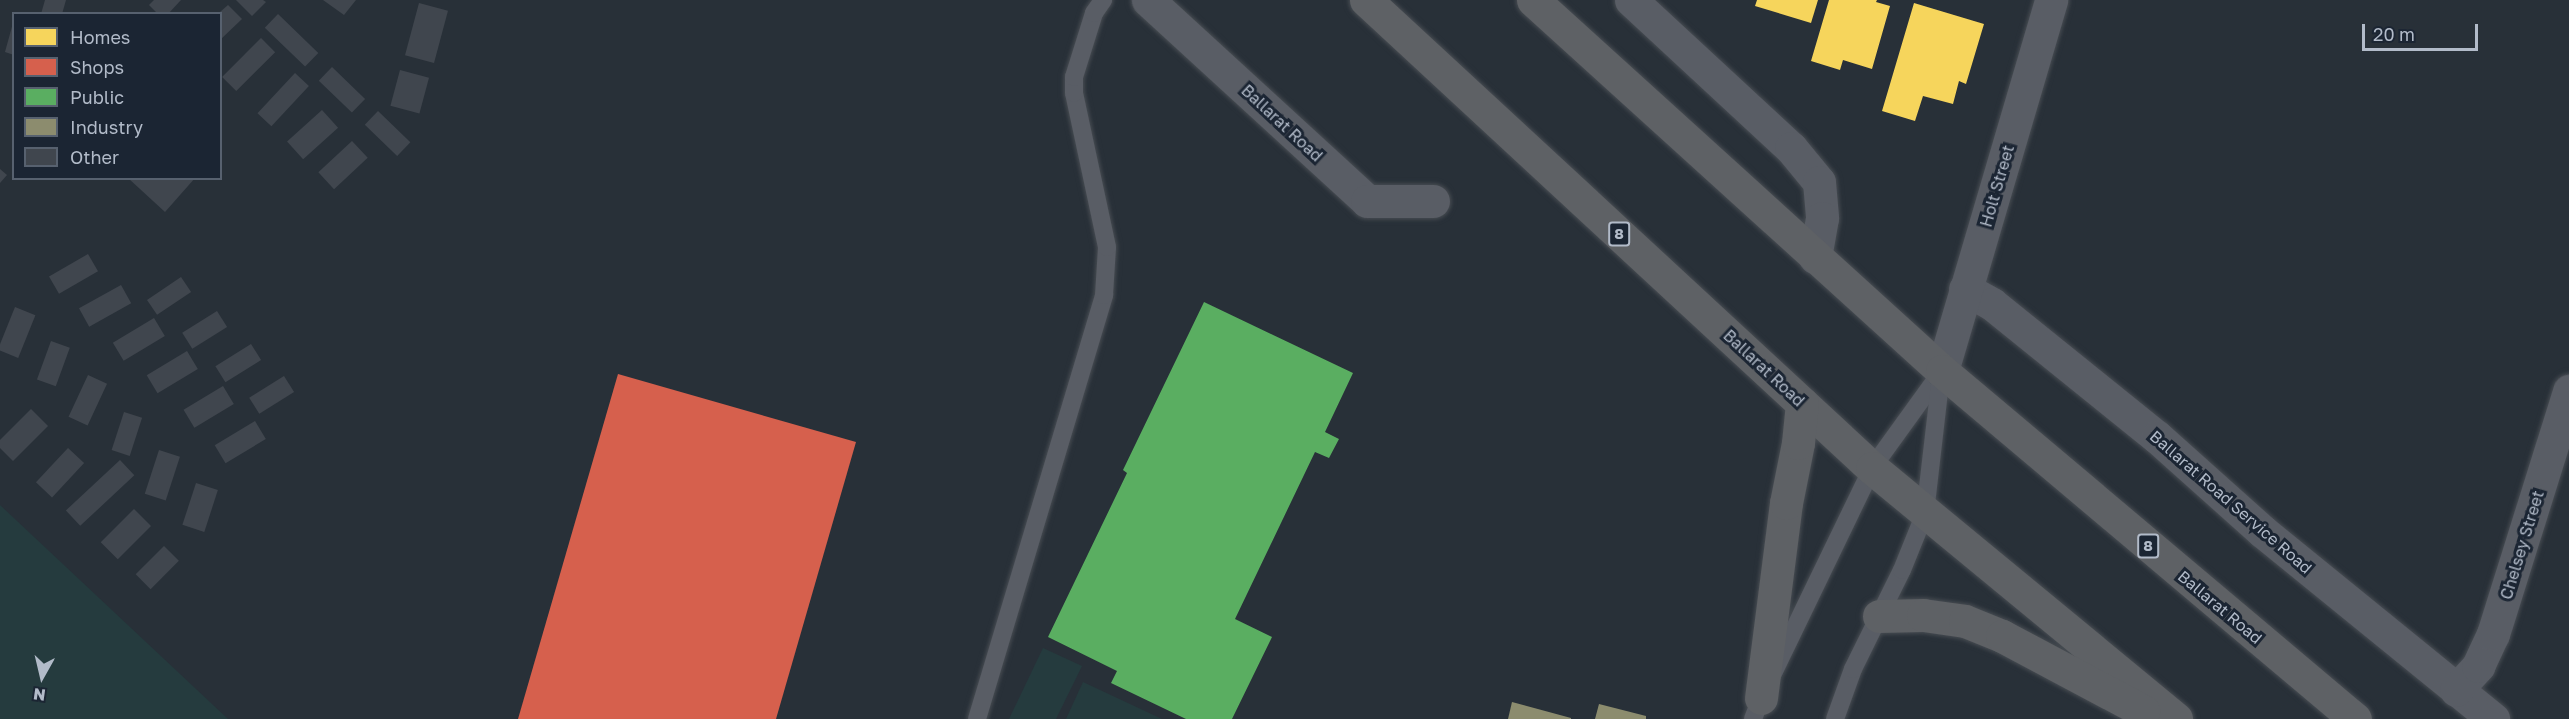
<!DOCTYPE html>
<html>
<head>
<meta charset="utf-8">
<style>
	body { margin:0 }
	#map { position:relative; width:2569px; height:719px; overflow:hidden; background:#283038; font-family:"Golos Text",sans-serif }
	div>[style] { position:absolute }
	.green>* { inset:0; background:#253b3e }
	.homes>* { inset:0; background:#f6d55c }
	.shops>* { inset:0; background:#d6604d }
	.public>* { inset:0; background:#5aae61 }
	.industry>* { inset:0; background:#8c8c6e }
	.building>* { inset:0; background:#40464e; transform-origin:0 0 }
	.roads { filter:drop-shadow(0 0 2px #474c52) drop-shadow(0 0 2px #474c52) }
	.lane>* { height:18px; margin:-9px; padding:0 9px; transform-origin:9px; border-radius:9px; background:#595d65 }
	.street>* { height:33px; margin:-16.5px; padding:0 16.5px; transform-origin:16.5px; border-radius:16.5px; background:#595d65 }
	.highway>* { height:33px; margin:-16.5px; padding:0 16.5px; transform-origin:16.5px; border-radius:16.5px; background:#5e6165 }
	span { translate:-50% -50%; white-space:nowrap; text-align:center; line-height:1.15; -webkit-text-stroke:6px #1b2533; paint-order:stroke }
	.shield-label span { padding:2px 4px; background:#1b2533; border:2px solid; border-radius:4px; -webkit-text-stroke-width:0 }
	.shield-label { font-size:15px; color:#b2bbc9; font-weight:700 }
	.street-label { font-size:16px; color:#b2bbc9 }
	.legend { position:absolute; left:12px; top:12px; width:210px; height:168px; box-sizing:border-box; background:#1b2533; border:2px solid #57616f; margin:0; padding:8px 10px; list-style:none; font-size:18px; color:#b2bbc9 }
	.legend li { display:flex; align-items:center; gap:12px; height:30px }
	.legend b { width:30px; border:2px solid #57616f }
	.north { position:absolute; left:12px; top:647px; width:60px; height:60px; -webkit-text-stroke:4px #1b2533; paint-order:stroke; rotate:188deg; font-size:16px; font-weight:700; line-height:24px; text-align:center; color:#b2bbc9 }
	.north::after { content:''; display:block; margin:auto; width:21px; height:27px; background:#b2bbc9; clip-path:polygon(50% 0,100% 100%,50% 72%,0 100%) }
	.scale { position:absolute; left:2362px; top:24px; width:116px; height:27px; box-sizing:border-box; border:3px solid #b2bbc9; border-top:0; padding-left:8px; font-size:18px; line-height:21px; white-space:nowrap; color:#b2bbc9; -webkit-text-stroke:4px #1b2533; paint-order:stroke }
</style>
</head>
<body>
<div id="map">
	<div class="green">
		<i style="clip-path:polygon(0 505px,228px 719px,0 719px)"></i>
		<i style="clip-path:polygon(1043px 648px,1082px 666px,1056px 719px,1009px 719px)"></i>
		<i style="clip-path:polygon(1083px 682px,1162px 719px,1066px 719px)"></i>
	</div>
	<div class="homes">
		<i style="clip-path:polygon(1757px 0,1818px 0,1811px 23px,1755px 6px)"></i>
		<i style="clip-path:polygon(1829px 0,1877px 0,1876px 2px,1890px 6px,1872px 69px,1843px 60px,1840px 70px,1811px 61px)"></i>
		<i style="clip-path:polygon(1914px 3px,1984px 24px,1966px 84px,1959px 81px,1953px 104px,1923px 96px,1915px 121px,1882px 111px)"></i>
	</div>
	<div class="shops">
		<i style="clip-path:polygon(618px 374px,856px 442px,776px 719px,518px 719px)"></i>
	</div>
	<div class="public">
		<i style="clip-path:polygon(1204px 302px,1353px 373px,1325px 432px,1339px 439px,1329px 458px,1315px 452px,1235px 619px,1272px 637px,1232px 719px,1186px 719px,1111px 683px,1117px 671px,1048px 637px,1127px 473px,1123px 470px)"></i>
	</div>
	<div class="industry">
		<i style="clip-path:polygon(1512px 702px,1571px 718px,1571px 719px,1508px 719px)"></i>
		<i style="clip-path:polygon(1599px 704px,1646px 716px,1646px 719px,1595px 719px)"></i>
	</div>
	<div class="building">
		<i style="clip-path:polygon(45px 0,66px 0,62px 14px,41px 14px)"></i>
		<i style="clip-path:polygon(154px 0,181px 0,168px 14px,158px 14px,149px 5px)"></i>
		<i style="clip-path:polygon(236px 0,263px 0,266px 2px,252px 16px)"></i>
		<i style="clip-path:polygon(323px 0,356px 0,344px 15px)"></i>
		<i style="left:419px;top:3px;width:30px;height:54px;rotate:15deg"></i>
		<i style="clip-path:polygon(228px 5px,242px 19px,220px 40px,220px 12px)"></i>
		<i style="left:278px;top:14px;width:56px;height:19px;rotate:44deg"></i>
		<i style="clip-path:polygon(13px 23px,14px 23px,14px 55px,5px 52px)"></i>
		<i style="left:261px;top:38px;width:20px;height:55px;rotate:45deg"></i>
		<i style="left:332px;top:67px;width:46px;height:19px;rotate:44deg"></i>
		<i style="left:400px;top:70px;width:30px;height:37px;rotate:15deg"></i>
		<i style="left:295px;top:73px;width:19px;height:55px;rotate:43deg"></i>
		<i style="left:322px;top:110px;width:24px;height:47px;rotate:48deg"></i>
		<i style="left:378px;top:111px;width:45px;height:19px;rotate:44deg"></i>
		<i style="left:352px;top:141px;width:23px;height:46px;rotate:47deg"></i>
		<i style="clip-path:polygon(0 169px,7px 175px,0 183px)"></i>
		<i style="clip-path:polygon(128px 178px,195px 178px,165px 212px)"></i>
		<i style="left:88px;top:254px;width:20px;height:45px;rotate:60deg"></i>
		<i style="left:181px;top:277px;width:18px;height:41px;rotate:56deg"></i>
		<i style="left:121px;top:285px;width:21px;height:48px;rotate:61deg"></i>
		<i style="left:15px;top:307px;width:22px;height:46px;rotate:22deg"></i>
		<i style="left:217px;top:311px;width:19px;height:41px;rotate:58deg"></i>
		<i style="left:154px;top:318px;width:21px;height:48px;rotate:59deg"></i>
		<i style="left:51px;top:341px;width:20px;height:41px;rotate:20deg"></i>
		<i style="left:251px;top:344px;width:19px;height:42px;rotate:58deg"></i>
		<i style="left:187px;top:351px;width:21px;height:47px;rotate:59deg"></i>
		<i style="left:88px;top:375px;width:21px;height:46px;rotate:25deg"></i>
		<i style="left:284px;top:376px;width:19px;height:41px;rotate:58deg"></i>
		<i style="left:223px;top:386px;width:21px;height:46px;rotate:59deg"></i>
		<i style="clip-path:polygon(31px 409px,48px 426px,13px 461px,0 448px,0 440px)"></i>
		<i style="left:124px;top:412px;width:19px;height:40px;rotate:18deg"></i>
		<i style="left:255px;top:421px;width:21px;height:47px;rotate:59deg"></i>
		<i style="left:68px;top:448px;width:22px;height:47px;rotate:43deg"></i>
		<i style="left:159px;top:450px;width:22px;height:46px;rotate:18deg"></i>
		<i style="left:120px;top:460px;width:21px;height:74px;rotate:47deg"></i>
		<i style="left:196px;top:483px;width:23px;height:44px;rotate:18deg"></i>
		<i style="left:134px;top:509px;width:24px;height:47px;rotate:45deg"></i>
		<i style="left:164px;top:546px;width:21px;height:40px;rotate:45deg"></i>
	</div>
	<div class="roads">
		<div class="lane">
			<i style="left:977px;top:719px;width:443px;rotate:-73.3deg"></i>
			<i style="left:1104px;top:295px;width:48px;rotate:-86.4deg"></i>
			<i style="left:1107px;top:247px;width:157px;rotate:-102.1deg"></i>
			<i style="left:1074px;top:93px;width:16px;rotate:-90deg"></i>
			<i style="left:1074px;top:77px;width:67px;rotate:-72.6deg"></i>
			<i style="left:1094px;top:13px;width:16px;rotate:-55deg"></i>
			<i style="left:1753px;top:719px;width:22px;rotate:-69deg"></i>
			<i style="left:1761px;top:698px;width:255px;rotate:-64.2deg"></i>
			<i style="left:1872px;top:468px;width:120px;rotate:-54.2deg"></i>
			<i style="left:1835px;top:719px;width:53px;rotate:-70.2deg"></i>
			<i style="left:1853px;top:669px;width:110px;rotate:-63.7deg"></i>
			<i style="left:1902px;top:570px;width:61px;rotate:-68deg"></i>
			<i style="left:1925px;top:513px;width:139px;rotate:-83.4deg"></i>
		</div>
		<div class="street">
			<i style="left:1148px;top:0;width:297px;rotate:42.5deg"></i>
			<i style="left:1367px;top:201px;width:66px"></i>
			<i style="left:1631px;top:0;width:218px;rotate:42.8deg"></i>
			<i style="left:1791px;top:148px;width:44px;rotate:50.5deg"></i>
			<i style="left:1819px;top:182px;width:36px;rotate:85deg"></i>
			<i style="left:1822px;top:218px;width:40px;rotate:100deg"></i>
			<i style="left:1965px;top:289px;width:31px;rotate:29deg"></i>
			<i style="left:1992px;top:304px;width:212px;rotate:38.9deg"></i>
			<i style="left:2157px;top:437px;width:141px;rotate:41.8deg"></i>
			<i style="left:2262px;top:531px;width:298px;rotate:39.1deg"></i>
			<i style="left:1942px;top:371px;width:387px;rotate:-73.6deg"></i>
			<i style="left:2456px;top:690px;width:33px;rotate:-47deg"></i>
			<i style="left:2478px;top:666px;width:35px;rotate:-65deg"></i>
			<i style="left:2493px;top:634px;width:255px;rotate:-72.6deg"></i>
		</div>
		<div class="highway">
			<i style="left:1366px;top:0;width:689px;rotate:42.77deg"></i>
			<i style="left:1872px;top:468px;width:394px;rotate:39.5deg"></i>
			<i style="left:1533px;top:0;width:552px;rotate:42.21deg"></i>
			<i style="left:1942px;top:371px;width:540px;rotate:40.12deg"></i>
			<i style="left:1879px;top:616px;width:44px;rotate:-1.3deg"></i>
			<i style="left:1923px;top:615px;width:42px;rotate:8.1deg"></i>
			<i style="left:1965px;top:621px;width:40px;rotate:22deg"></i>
			<i style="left:2002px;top:636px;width:160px;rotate:28deg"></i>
			<i style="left:1761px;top:698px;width:197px;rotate:-82.7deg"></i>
			<i style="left:1786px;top:503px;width:61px;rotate:-78.7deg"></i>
			<i style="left:1798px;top:443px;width:40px;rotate:-84.3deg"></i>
		</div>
	</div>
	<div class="shield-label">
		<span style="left:1619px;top:234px">8</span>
		<span style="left:2148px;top:546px">8</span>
	</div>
	<div class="street-label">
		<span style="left:1282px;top:123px;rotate:43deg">Ballarat Road</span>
		<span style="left:1997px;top:186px;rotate:-74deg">Holt Street</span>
		<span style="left:1764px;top:368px;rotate:43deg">Ballarat Road</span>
		<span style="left:2231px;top:502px;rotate:41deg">Ballarat Road Service Road</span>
		<span style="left:2522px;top:545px;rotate:-73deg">Chelsey Street</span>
		<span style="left:2220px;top:607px;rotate:40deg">Ballarat Road</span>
	</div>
	<ul class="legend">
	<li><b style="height:16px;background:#f6d55c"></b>Homes</li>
	<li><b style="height:16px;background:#d6604d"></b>Shops</li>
	<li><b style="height:16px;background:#5aae61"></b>Public</li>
	<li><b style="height:16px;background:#8c8c6e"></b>Industry</li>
	<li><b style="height:16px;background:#40464e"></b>Other</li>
	</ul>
	<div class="north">N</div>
	<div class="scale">20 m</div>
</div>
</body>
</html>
